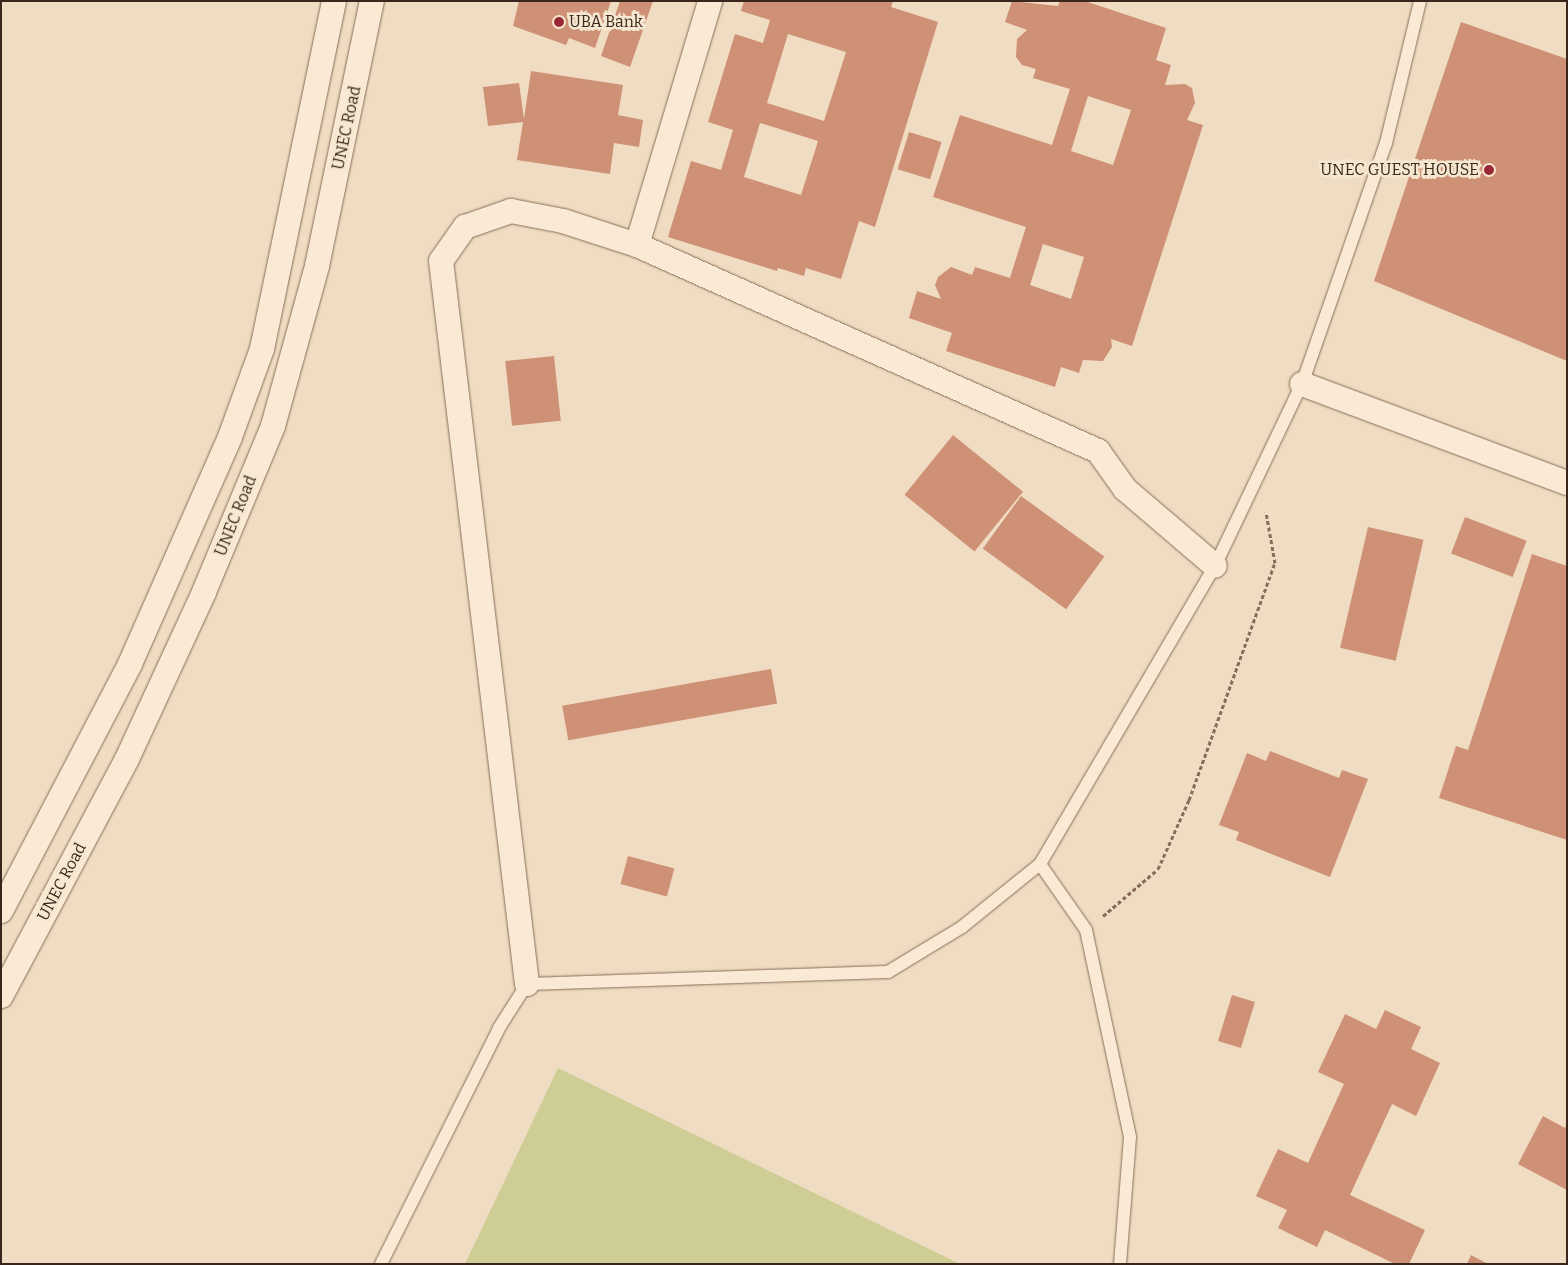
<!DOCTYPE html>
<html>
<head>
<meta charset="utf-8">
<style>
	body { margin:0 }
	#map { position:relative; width:1568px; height:1265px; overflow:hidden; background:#efdcc2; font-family:Bitter,serif }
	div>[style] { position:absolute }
	.green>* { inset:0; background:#cdcd95 }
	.building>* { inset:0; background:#ce9176; transform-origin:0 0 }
	.path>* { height:3px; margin-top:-1.5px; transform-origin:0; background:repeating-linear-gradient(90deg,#896d58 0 4px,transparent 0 6.5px) }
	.roads { filter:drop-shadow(0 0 1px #896d58) drop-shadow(0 0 1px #896d58) }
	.service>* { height:12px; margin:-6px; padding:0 6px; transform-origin:6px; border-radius:6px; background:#faead5 }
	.minor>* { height:24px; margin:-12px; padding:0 12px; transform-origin:12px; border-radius:12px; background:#faead5 }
	.dots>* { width:14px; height:14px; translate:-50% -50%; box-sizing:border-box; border:2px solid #f6e7d1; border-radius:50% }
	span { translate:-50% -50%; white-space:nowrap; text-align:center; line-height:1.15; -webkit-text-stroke:5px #f6e7d1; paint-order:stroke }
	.poi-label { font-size:16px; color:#39271d }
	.left { translate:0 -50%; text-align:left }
	.right { translate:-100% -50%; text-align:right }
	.street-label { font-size:16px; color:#39271d }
	.frame { position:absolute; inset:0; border:2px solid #39271d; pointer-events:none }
</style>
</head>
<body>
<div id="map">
	<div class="green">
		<i style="clip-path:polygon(558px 1068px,960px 1264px,465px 1264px)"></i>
	</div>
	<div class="building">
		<i style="clip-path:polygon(519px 1px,611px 1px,595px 48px,569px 38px,566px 45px,513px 26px)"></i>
		<i style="clip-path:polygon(620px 1px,653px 1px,630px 67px,601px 56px)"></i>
		<i style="clip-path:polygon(evenodd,744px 1px,893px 1px,891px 7px,938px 22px,875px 227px,859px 221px,841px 279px,806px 268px,804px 276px,778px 268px,777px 271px,668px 237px,691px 161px,721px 170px,733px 130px,708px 122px,735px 34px,763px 43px,770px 20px,741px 11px,744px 1px,788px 34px,846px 52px,824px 121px,767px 103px,788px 34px,744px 1px,760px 123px,818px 141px,801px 195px,744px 177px,760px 123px)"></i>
		<i style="clip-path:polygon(evenodd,1012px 1px,1058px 6px,1060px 1px,1085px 1px,1166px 28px,1156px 60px,1171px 65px,1165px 85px,1185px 84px,1192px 88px,1195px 103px,1187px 120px,1203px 125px,1132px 346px,1111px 339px,1112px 347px,1103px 361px,1083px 360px,1079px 373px,1061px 367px,1055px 387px,946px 351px,952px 333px,909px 318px,917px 291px,941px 299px,935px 285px,938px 277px,951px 267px,972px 275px,975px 267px,1010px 278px,1026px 227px,933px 197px,960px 115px,1052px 145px,1070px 89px,1033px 78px,1036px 69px,1022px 65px,1016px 57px,1017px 39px,1027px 30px,1005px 22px,1012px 1px,1088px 96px,1131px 110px,1113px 165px,1071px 151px,1088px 96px,1012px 1px,1043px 244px,1084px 257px,1071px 299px,1030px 285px,1043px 244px)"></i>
		<i style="clip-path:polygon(1461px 22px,1567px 59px,1567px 361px,1374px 281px)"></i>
		<i style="clip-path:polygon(531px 71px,623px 85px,618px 115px,643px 120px,639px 147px,614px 143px,610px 174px,517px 160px,523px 122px,488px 126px,483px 87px,519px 83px,524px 119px)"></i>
		<i style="left:909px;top:132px;width:34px;height:39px;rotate:17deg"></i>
		<i style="left:554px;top:356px;width:65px;height:49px;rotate:84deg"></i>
		<i style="left:953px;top:435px;width:90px;height:77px;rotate:39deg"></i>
		<i style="left:1021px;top:496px;width:103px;height:65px;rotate:36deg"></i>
		<i style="left:1465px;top:517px;width:66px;height:39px;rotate:21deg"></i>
		<i style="left:1368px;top:527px;width:57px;height:124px;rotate:13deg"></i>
		<i style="clip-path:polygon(1532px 554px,1567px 566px,1567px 840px,1439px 798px,1456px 746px,1468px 750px)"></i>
		<i style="left:771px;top:669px;width:35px;height:212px;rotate:80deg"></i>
		<i style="clip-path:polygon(1270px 751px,1339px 778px,1342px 770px,1368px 779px,1330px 877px,1236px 840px,1239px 832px,1219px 825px,1247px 753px,1266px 761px)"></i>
		<i style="left:628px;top:856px;width:48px;height:29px;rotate:15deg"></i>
		<i style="left:1232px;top:995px;width:24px;height:48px;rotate:17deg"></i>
		<i style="clip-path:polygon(1385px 1010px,1421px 1027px,1411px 1049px,1440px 1063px,1416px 1116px,1392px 1104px,1350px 1195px,1425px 1230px,1409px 1264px,1395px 1264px,1325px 1230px,1317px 1247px,1278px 1228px,1287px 1210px,1256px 1196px,1278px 1149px,1308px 1163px,1344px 1084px,1318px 1072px,1345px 1014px,1376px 1029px)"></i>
		<i style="clip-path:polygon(1543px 1116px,1565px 1128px,1567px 1124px,1567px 1190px,1518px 1164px)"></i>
		<i style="clip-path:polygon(1471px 1255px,1488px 1264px,1467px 1264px)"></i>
	</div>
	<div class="path">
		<i style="left:1103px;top:916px;width:72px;rotate:-40.5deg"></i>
		<i style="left:1158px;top:869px;width:76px;rotate:-65.8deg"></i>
		<i style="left:1189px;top:800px;width:252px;rotate:-70.1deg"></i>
		<i style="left:1275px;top:563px;width:52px;rotate:-100deg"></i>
	</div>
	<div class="roads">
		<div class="service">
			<i style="left:1040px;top:864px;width:80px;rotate:55.1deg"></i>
			<i style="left:1086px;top:930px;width:212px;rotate:78deg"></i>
			<i style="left:1130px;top:1137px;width:127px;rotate:94.5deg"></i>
			<i style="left:381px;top:1264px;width:264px;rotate:-63.4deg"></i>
			<i style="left:499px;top:1028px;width:52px;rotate:-57.5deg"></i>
			<i style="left:527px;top:984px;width:361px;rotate:-1.9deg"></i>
			<i style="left:888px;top:972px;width:87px;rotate:-31.3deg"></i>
			<i style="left:962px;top:927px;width:100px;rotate:-38.9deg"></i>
			<i style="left:1040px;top:864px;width:346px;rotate:-59.6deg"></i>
			<i style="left:1215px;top:566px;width:202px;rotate:-64.5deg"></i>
			<i style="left:1302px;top:384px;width:255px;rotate:-70.8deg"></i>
			<i style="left:1386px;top:143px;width:146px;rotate:-76.5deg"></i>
		</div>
		<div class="minor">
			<i style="left:637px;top:245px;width:255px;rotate:-73.3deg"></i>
			<i style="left:1302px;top:384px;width:283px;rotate:20.5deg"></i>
			<i style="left:1px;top:911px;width:279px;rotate:-62.4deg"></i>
			<i style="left:130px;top:664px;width:248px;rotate:-66.2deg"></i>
			<i style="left:230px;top:437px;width:94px;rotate:-70deg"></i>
			<i style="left:262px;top:349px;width:355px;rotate:-78.3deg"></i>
			<i style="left:527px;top:984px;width:728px;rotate:-96.78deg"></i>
			<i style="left:441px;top:261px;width:42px;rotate:-54.8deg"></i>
			<i style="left:465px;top:227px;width:49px;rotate:-19.2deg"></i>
			<i style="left:511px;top:211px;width:53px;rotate:10.9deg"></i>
			<i style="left:563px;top:221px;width:78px;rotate:18deg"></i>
			<i style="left:637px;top:245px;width:505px;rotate:24.08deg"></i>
			<i style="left:1098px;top:451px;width:47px;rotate:54.6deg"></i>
			<i style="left:1125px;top:489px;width:118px;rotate:40.5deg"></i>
			<i style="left:1px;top:996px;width:268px;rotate:-62deg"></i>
			<i style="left:127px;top:759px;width:184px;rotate:-65.2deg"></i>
			<i style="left:204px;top:592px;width:180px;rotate:-67.4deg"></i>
			<i style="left:273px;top:426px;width:166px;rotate:-74.6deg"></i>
			<i style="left:317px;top:266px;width:271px;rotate:-78.3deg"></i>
		</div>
	</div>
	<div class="dots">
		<i style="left:559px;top:22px;background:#9a2735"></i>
		<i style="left:1489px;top:170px;background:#9a2735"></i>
	</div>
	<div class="poi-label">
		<span class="left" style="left:569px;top:22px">UBA Bank</span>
		<span class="right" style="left:1479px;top:170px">UNEC GUEST HOUSE</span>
	</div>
	<div class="street-label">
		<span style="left:347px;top:128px;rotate:-78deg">UNEC Road</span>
		<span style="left:236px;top:516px;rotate:-68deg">UNEC Road</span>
		<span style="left:62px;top:882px;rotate:-62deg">UNEC Road</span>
	</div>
	<div class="frame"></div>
</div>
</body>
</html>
